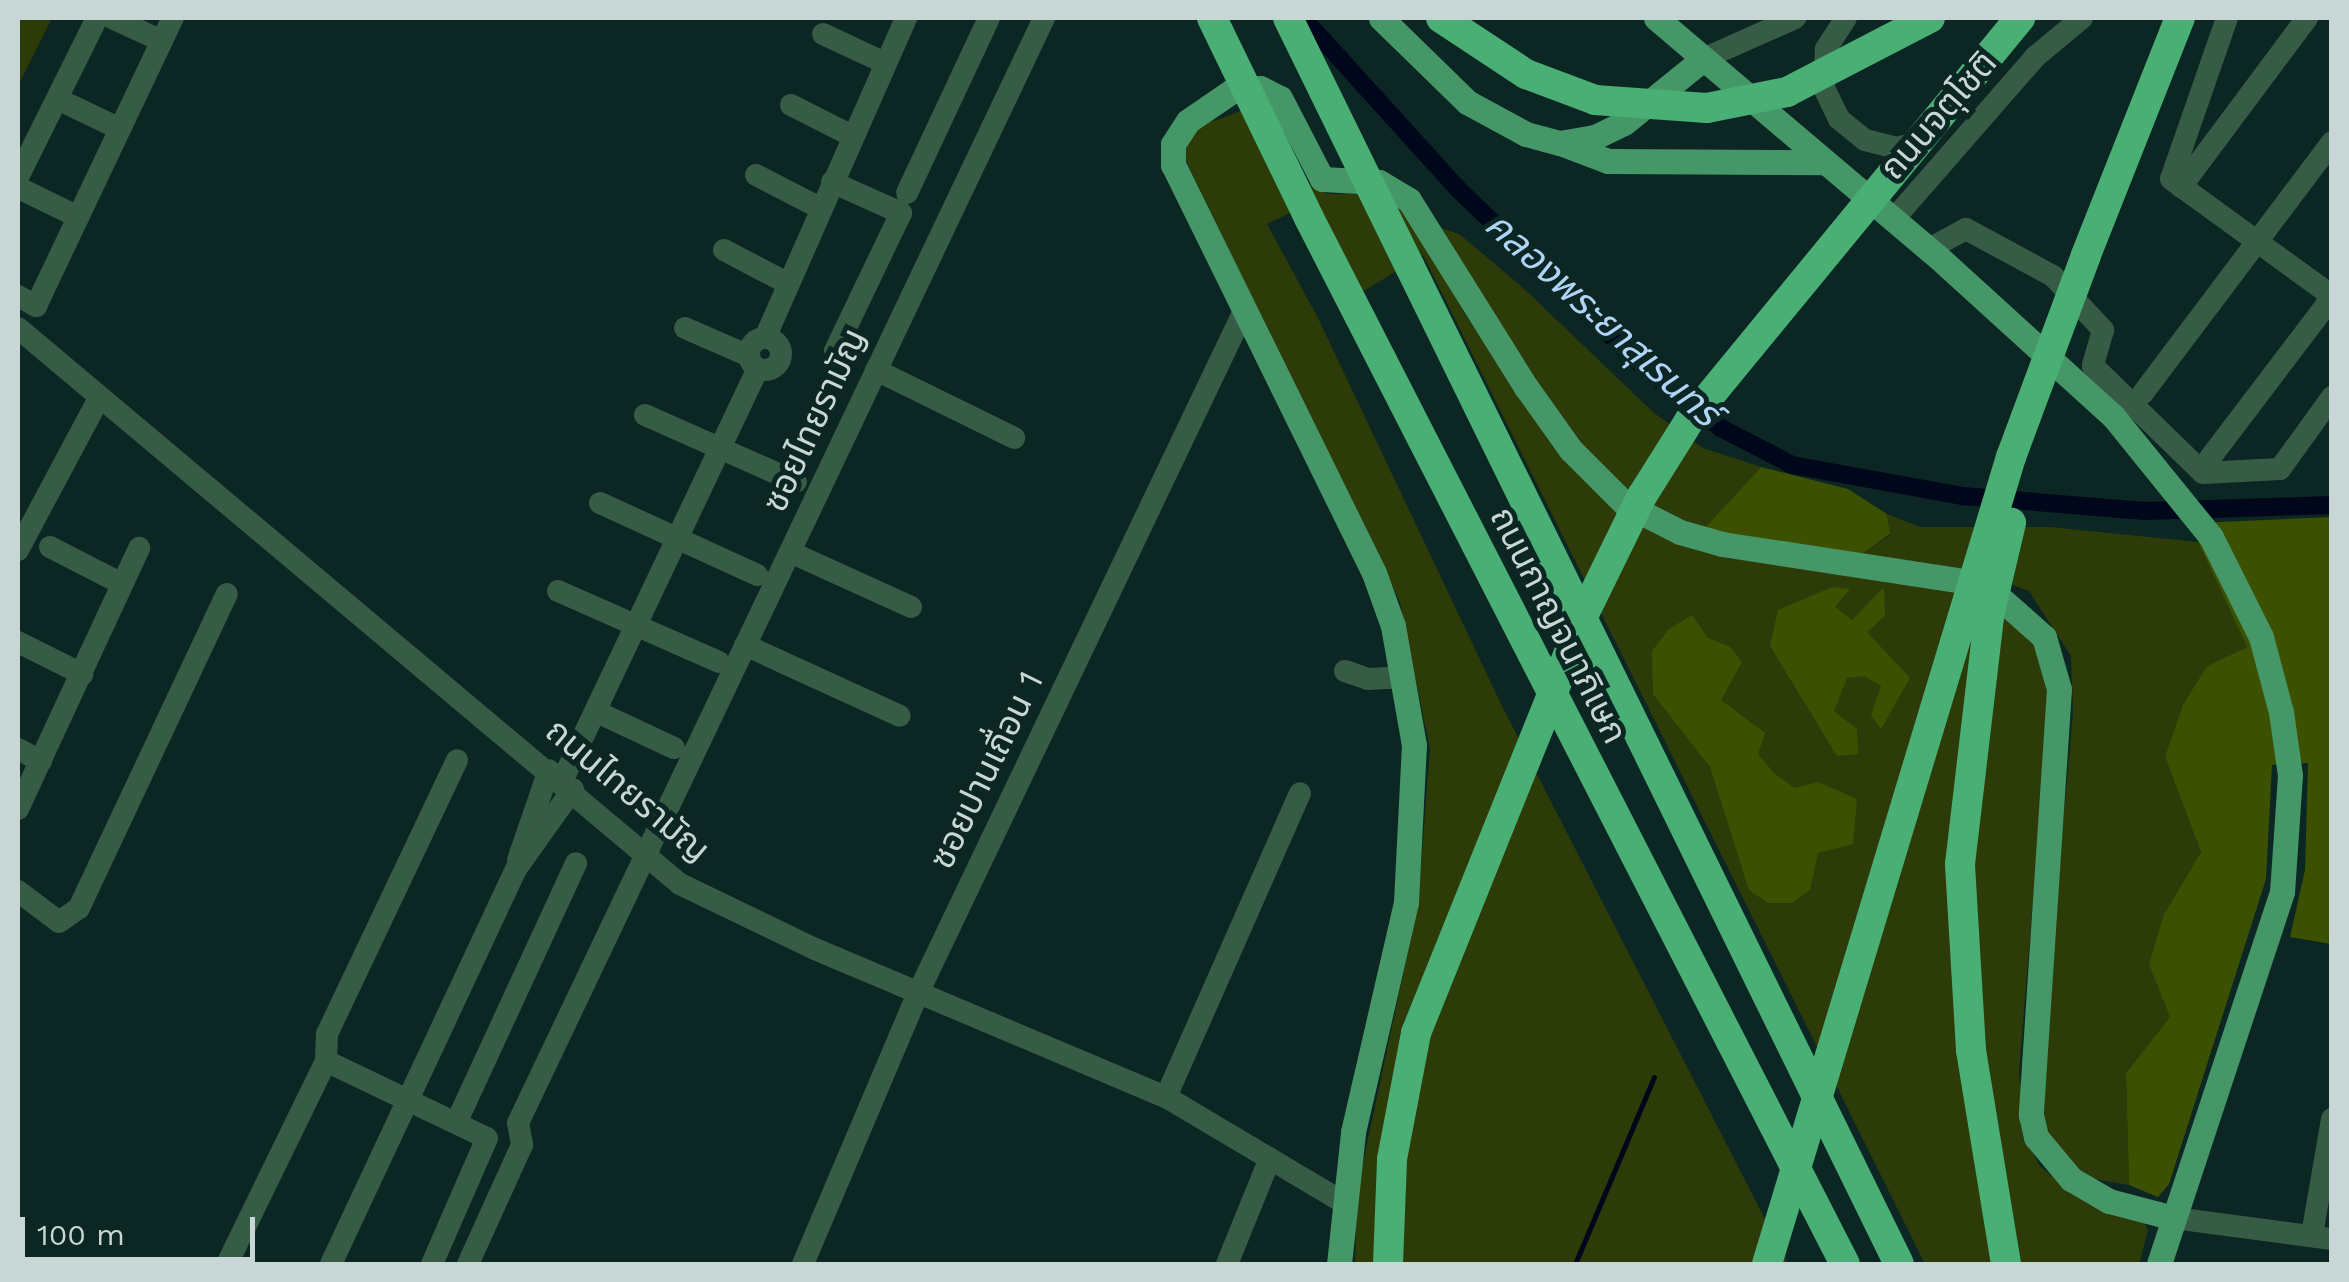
<!DOCTYPE html>
<html>
<head>
<meta charset="utf-8">
<style>
	body { margin:0 }
	#map { position:relative; width:2349px; height:1282px; overflow:hidden; background:#0c2623; font-family:"Work Sans","Noto Sans Thai",sans-serif }
	div>[style] { position:absolute }
	.green>* { inset:0; background:#2c3b08 }
	.forest>* { inset:0; background:#3c5100 }
	.stream>* { height:5px; margin:-2.5px; padding:0 2.5px; transform-origin:2.5px; border-radius:2.5px; background:#00071b }
	.canal>* { height:18px; margin:-9px; padding:0 9px; transform-origin:9px; border-radius:9px; background:#00071b }
	.minor>* { height:22px; margin:-11px; padding:0 11px; transform-origin:11px; border-radius:11px; background:#375c45 }
	.minor>.ring { margin:-11px; padding:0; box-sizing:content-box; background:none; border:22px solid #375c45; border-radius:50% }
	.major>* { height:25px; margin:-12.5px; padding:0 12.5px; transform-origin:12.5px; border-radius:12.5px; background:#459768 }
	.highway>* { height:30px; margin:-15px; padding:0 15px; transform-origin:15px; border-radius:15px; background:#49af75 }
	.highway-bridge>* { height:30px; margin:-15px; padding:0 15px; transform-origin:15px; border-radius:15px; background:#49af75 }
	span { translate:-50% -50%; white-space:nowrap; text-align:center; line-height:1.15; -webkit-text-stroke:10px #0c2623; paint-order:stroke }
	.street-label { font-size:35px; color:#c8d7d5 }
	.water-label { font-size:38px; color:#b0d4f8; font-style:italic }
	.frame { position:absolute; inset:0; border:20px solid #c8d7d5; pointer-events:none }
	.scale { position:absolute; left:20px; top:1217px; width:235px; height:45px; box-sizing:border-box; border:5px solid #c8d7d5; border-top:0; padding-left:12px; font-size:30px; line-height:35px; white-space:nowrap; color:#c8d7d5; -webkit-text-stroke:8px #0c2623; paint-order:stroke }
</style>
</head>
<body>
<div id="map">
	<div class="green">
		<i style="clip-path:polygon(18px 18px,52px 18px,18px 86px)"></i>
		<i style="clip-path:polygon(1266px 102px,1306px 182px,1327px 194px,1382px 193px,1410px 217px,1466px 316px,1568px 459px,1639px 522px,1987px 596px,2040px 650px,2049px 705px,2019px 1072px,2026px 1139px,2039px 1165px,2070px 1191px,2143px 1220px,2148px 1230px,2139px 1264px,1925px 1264px,1423px 255px,1359px 294px,1311px 203px,1267px 224px,1317px 316px,1502px 706px,1788px 1264px,1355px 1264px,1357px 1191px,1418px 904px,1430px 749px,1400px 602px,1184px 157px,1186px 143px,1202px 125px)"></i>
		<i style="clip-path:polygon(1441px 228px,1459px 234px,1521px 286px,1654px 413px,1703px 448px,1761px 467px,1703px 530px,1625px 490px,1594px 460px,1501px 332px)"></i>
		<i style="clip-path:polygon(1887px 514px,1920px 527px,2050px 527px,2198px 542px,2247px 647px,2207px 666px,2165px 757px,2201px 852px,2164px 914px,2170px 1017px,2126px 1073px,2129px 1185px,2094px 1179px,2072px 1165px,2049px 1143px,2038px 1107px,2073px 713px,2071px 656px,2029px 591px,1971px 570px,1862px 554px,1890px 535px)"></i>
	</div>
	<div class="forest">
		<i style="clip-path:polygon(1761px 467px,1848px 489px,1887px 514px,1890px 534px,1862px 554px,1703px 530px)"></i>
		<i style="clip-path:polygon(2331px 517px,2331px 944px,2290px 937px,2305px 870px,2308px 763px,2272px 765px,2266px 879px,2169px 1184px,2158px 1197px,2129px 1185px,2126px 1073px,2170px 1017px,2149px 964px,2164px 914px,2201px 852px,2165px 757px,2183px 705px,2207px 666px,2247px 647px,2198px 542px,2197px 523px)"></i>
		<i style="clip-path:polygon(1832px 587px,1850px 589px,1835px 607px,1852px 620px,1884px 587px,1885px 616px,1867px 632px,1910px 678px,1881px 729px,1871px 715px,1881px 686px,1864px 676px,1847px 678px,1834px 711px,1857px 729px,1858px 754px,1837px 756px,1770px 646px,1778px 610px)"></i>
		<i style="clip-path:polygon(1692px 615px,1708px 638px,1730px 647px,1742px 662px,1721px 700px,1765px 733px,1758px 754px,1774px 773px,1794px 788px,1818px 782px,1857px 799px,1853px 844px,1818px 853px,1810px 890px,1792px 903px,1768px 903px,1749px 890px,1710px 767px,1653px 694px,1652px 651px,1669px 629px)"></i>
	</div>
	<div class="stream">
		<i style="left:1575px;top:1264px;width:203px;rotate:-67.1deg"></i>
	</div>
	<div class="canal">
		<i style="left:1303px;top:18px;width:229px;rotate:47.8deg"></i>
		<i style="left:1457px;top:188px;width:254px;rotate:43.9deg"></i>
		<i style="left:1640px;top:364px;width:103px;rotate:38.3deg"></i>
		<i style="left:1721px;top:428px;width:80px;rotate:27.5deg"></i>
		<i style="left:1792px;top:465px;width:174px;rotate:10.3deg"></i>
		<i style="left:1963px;top:496px;width:182px;rotate:4.7deg"></i>
		<i style="left:2144px;top:511px;width:188px;rotate:-1.8deg"></i>
	</div>
	<div class="minor">
		<i style="left:112px;top:18px;width:55px;rotate:24.7deg"></i>
		<i style="left:1846px;top:18px;width:37px;rotate:123deg"></i>
		<i style="left:1826px;top:49px;width:39px;rotate:93deg"></i>
		<i style="left:1824px;top:88px;width:34px;rotate:64deg"></i>
		<i style="left:1839px;top:119px;width:33px;rotate:39deg"></i>
		<i style="left:1865px;top:140px;width:33px;rotate:14deg"></i>
		<i style="left:1897px;top:148px;width:28px;rotate:-15deg"></i>
		<i style="left:2227px;top:18px;width:170px;rotate:109.2deg"></i>
		<i style="left:2171px;top:179px;width:199px;rotate:36deg"></i>
		<i style="left:823px;top:34px;width:68px;rotate:25.1deg"></i>
		<i style="left:1703px;top:59px;width:101px;rotate:-24deg"></i>
		<i style="left:70px;top:105px;width:55px;rotate:25.6deg"></i>
		<i style="left:791px;top:105px;width:68px;rotate:26.9deg"></i>
		<i style="left:756px;top:175px;width:72px;rotate:27.3deg"></i>
		<i style="left:18px;top:177px;width:178px;rotate:-63.6deg"></i>
		<i style="left:832px;top:182px;width:76px;rotate:24.2deg"></i>
		<i style="left:901px;top:213px;width:153px;rotate:115.6deg"></i>
		<i style="left:2181px;top:187px;width:211px;rotate:-53.3deg"></i>
		<i style="left:25px;top:191px;width:59px;rotate:26.1deg"></i>
		<i style="left:907px;top:193px;width:193px;rotate:-64.9deg"></i>
		<i style="left:1893px;top:220px;width:216px;rotate:-48.9deg"></i>
		<i style="left:2035px;top:57px;width:61px;rotate:-39.7deg"></i>
		<i style="left:1929px;top:249px;width:42px;rotate:-28.4deg"></i>
		<i style="left:1966px;top:229px;width:99px;rotate:28.4deg"></i>
		<i style="left:2053px;top:276px;width:74px;rotate:47.2deg"></i>
		<i style="left:2103px;top:330px;width:37px;rotate:106deg"></i>
		<i style="left:2093px;top:366px;width:153px;rotate:44.2deg"></i>
		<i style="left:2203px;top:473px;width:77px;rotate:-3deg"></i>
		<i style="left:2280px;top:469px;width:89px;rotate:-54.2deg"></i>
		<i style="left:724px;top:250px;width:69px;rotate:27.7deg"></i>
		<i style="left:18px;top:296px;width:21px;rotate:29deg"></i>
		<i style="left:36px;top:306px;width:319px;rotate:-64.6deg"></i>
		<i style="left:18px;top:328px;width:865px;rotate:40.03deg"></i>
		<i style="left:680px;top:884px;width:150px;rotate:25.7deg"></i>
		<i style="left:815px;top:949px;width:381px;rotate:22.9deg"></i>
		<i style="left:1166px;top:1097px;width:206px;rotate:30.7deg"></i>
		<i style="left:685px;top:328px;width:70px;rotate:23.6deg"></i>
		<i class="ring" style="left:749px;top:338px;width:10px;height:10px"></i>
		<i style="left:765px;top:338px;width:350px;rotate:-66.2deg"></i>
		<i style="left:876px;top:370px;width:154px;rotate:26.2deg"></i>
		<i style="left:2143px;top:393px;width:314px;rotate:-53deg"></i>
		<i style="left:645px;top:415px;width:165px;rotate:23.9deg"></i>
		<i style="left:2210px;top:458px;width:202px;rotate:-52.8deg"></i>
		<i style="left:600px;top:503px;width:173px;rotate:24.6deg"></i>
		<i style="left:50px;top:547px;width:81px;rotate:27.2deg"></i>
		<i style="left:18px;top:550px;width:172px;rotate:-61.9deg"></i>
		<i style="left:790px;top:552px;width:133px;rotate:24.4deg"></i>
		<i style="left:558px;top:591px;width:176px;rotate:23.8deg"></i>
		<i style="left:18px;top:642px;width:72px;rotate:26.6deg"></i>
		<i style="left:745px;top:645px;width:170px;rotate:24.6deg"></i>
		<i style="left:1345px;top:671px;width:24px;rotate:19deg"></i>
		<i style="left:1368px;top:679px;width:36px;rotate:-3deg"></i>
		<i style="left:597px;top:712px;width:85px;rotate:25.1deg"></i>
		<i style="left:18px;top:749px;width:26px;rotate:28deg"></i>
		<i style="left:562px;top:781px;width:456px;rotate:-64.6deg"></i>
		<i style="left:18px;top:809px;width:288px;rotate:-65.1deg"></i>
		<i style="left:518px;top:860px;width:95px;rotate:-71deg"></i>
		<i style="left:18px;top:891px;width:51px;rotate:37.1deg"></i>
		<i style="left:59px;top:922px;width:24px;rotate:-35deg"></i>
		<i style="left:79px;top:908px;width:347px;rotate:-64.8deg"></i>
		<i style="left:326px;top:1061px;width:27px;rotate:-88deg"></i>
		<i style="left:327px;top:1034px;width:303px;rotate:-64.6deg"></i>
		<i style="left:1166px;top:1097px;width:332px;rotate:-66.2deg"></i>
		<i style="left:457px;top:1121px;width:284px;rotate:-65.2deg"></i>
		<i style="left:2174px;top:1218px;width:159px;rotate:7.6deg"></i>
		<i style="left:2312px;top:1235px;width:118px;rotate:-80.2deg"></i>
		<i style="left:227px;top:1264px;width:226px;rotate:-64deg"></i>
		<i style="left:326px;top:1061px;width:178px;rotate:25.6deg"></i>
		<i style="left:487px;top:1138px;width:137px;rotate:113.6deg"></i>
		<i style="left:331px;top:1264px;width:436px;rotate:-64.9deg"></i>
		<i style="left:516px;top:869px;width:98px;rotate:-54.5deg"></i>
		<i style="left:468px;top:1264px;width:131px;rotate:-65.6deg"></i>
		<i style="left:522px;top:1145px;width:22px;rotate:-100deg"></i>
		<i style="left:518px;top:1123px;width:1224px;rotate:-64.54deg"></i>
		<i style="left:803px;top:1264px;width:299px;rotate:-67deg"></i>
		<i style="left:920px;top:989px;width:751px;rotate:-64.46deg"></i>
		<i style="left:1227px;top:1264px;width:114px;rotate:-67.9deg"></i>
	</div>
	<div class="major">
		<i style="left:1381px;top:18px;width:120px;rotate:44.3deg"></i>
		<i style="left:1467px;top:102px;width:67px;rotate:28.5deg"></i>
		<i style="left:1526px;top:134px;width:35px;rotate:15deg"></i>
		<i style="left:1560px;top:143px;width:36px;rotate:-10deg"></i>
		<i style="left:1595px;top:137px;width:32px;rotate:-26deg"></i>
		<i style="left:1624px;top:123px;width:102px;rotate:-39deg"></i>
		<i style="left:1656px;top:18px;width:370px;rotate:40.3deg"></i>
		<i style="left:1938px;top:257px;width:236px;rotate:42.3deg"></i>
		<i style="left:2113px;top:416px;width:156px;rotate:51deg"></i>
		<i style="left:2211px;top:537px;width:112px;rotate:63.4deg"></i>
		<i style="left:2261px;top:637px;width:78px;rotate:75.1deg"></i>
		<i style="left:2281px;top:712px;width:64px;rotate:81.9deg"></i>
		<i style="left:2290px;top:775px;width:117px;rotate:93.9deg"></i>
		<i style="left:2282px;top:892px;width:392px;rotate:108.3deg"></i>
		<i style="left:1563px;top:144px;width:48px;rotate:20.7deg"></i>
		<i style="left:1608px;top:161px;width:217px;rotate:0.3deg"></i>
		<i style="left:1339px;top:1264px;width:133px;rotate:-83.9deg"></i>
		<i style="left:1353px;top:1132px;width:236px;rotate:-77deg"></i>
		<i style="left:1406px;top:902px;width:157px;rotate:-87.1deg"></i>
		<i style="left:1414px;top:745px;width:121px;rotate:-100deg"></i>
		<i style="left:1393px;top:626px;width:56px;rotate:-109.7deg"></i>
		<i style="left:1374px;top:573px;width:455px;rotate:-116.2deg"></i>
		<i style="left:1173px;top:165px;width:21px;rotate:-90deg"></i>
		<i style="left:1173px;top:144px;width:27px;rotate:-57deg"></i>
		<i style="left:1188px;top:121px;width:53px;rotate:-34.3deg"></i>
		<i style="left:1232px;top:91px;width:28px;rotate:-6deg"></i>
		<i style="left:1260px;top:88px;width:22px;rotate:27deg"></i>
		<i style="left:1280px;top:98px;width:91px;rotate:62.6deg"></i>
		<i style="left:1322px;top:179px;width:57px;rotate:3deg"></i>
		<i style="left:1379px;top:182px;width:35px;rotate:31deg"></i>
		<i style="left:1409px;top:200px;width:221px;rotate:58deg"></i>
		<i style="left:1526px;top:387px;width:77px;rotate:54.5deg"></i>
		<i style="left:1571px;top:450px;width:76px;rotate:45deg"></i>
		<i style="left:1625px;top:504px;width:62px;rotate:27deg"></i>
		<i style="left:1680px;top:532px;width:44px;rotate:15.9deg"></i>
		<i style="left:1722px;top:544px;width:265px;rotate:8.7deg"></i>
		<i style="left:1984px;top:584px;width:80px;rotate:41.5deg"></i>
		<i style="left:2044px;top:637px;width:54px;rotate:73.9deg"></i>
		<i style="left:2059px;top:689px;width:427px;rotate:93.8deg"></i>
		<i style="left:2031px;top:1115px;width:23px;rotate:77deg"></i>
		<i style="left:2036px;top:1137px;width:55px;rotate:50.2deg"></i>
		<i style="left:2071px;top:1179px;width:44px;rotate:30.1deg"></i>
		<i style="left:2109px;top:1201px;width:67px;rotate:14.7deg"></i>
	</div>
	<div class="highway">
		<i style="left:1309px;top:218px;width:1175px;rotate:62.87deg"></i>
		<i style="left:2086px;top:255px;width:255px;rotate:-68.4deg"></i>
		<i style="left:1410px;top:267px;width:1110px;rotate:63.87deg"></i>
	</div>
	<div class="highway-bridge">
		<i style="left:1212px;top:18px;width:222px;rotate:64.1deg"></i>
		<i style="left:1288px;top:18px;width:277px;rotate:63.9deg"></i>
		<i style="left:1441px;top:18px;width:102px;rotate:33.4deg"></i>
		<i style="left:1526px;top:74px;width:74px;rotate:20.6deg"></i>
		<i style="left:1595px;top:100px;width:112px;rotate:4.1deg"></i>
		<i style="left:1707px;top:108px;width:82px;rotate:-11.3deg"></i>
		<i style="left:1787px;top:92px;width:161px;rotate:-27.4deg"></i>
		<i style="left:1388px;top:1264px;width:105px;rotate:-87.8deg"></i>
		<i style="left:1392px;top:1159px;width:128px;rotate:-79.2deg"></i>
		<i style="left:1416px;top:1033px;width:460px;rotate:-68.1deg"></i>
		<i style="left:1588px;top:606px;width:123px;rotate:-63.9deg"></i>
		<i style="left:1642px;top:496px;width:89px;rotate:-57.9deg"></i>
		<i style="left:1689px;top:421px;width:522px;rotate:-50.6deg"></i>
		<i style="left:1767px;top:1264px;width:843px;rotate:-73.18deg"></i>
		<i style="left:2011px;top:457px;width:215px;rotate:-69.6deg"></i>
		<i style="left:2006px;top:1264px;width:217px;rotate:-99.3deg"></i>
		<i style="left:1971px;top:1050px;width:186px;rotate:-93.4deg"></i>
		<i style="left:1960px;top:864px;width:250px;rotate:-83.3deg"></i>
		<i style="left:1989px;top:616px;width:96px;rotate:-76.7deg"></i>
	</div>
	<div class="street-label">
		<span style="left:1938px;top:115px;rotate:-49deg">ถนนจตุโชติ</span>
		<span style="left:814px;top:420px;rotate:-65deg">ซอยไทยรามัญ</span>
		<span style="left:1559px;top:625px;rotate:63deg">ถนนกาญจนาภิเษก</span>
		<span style="left:986px;top:770px;rotate:-64deg">ซอยปานเถื่อน 1</span>
		<span style="left:628px;top:790px;rotate:40deg">ถนนไทยรามัญ</span>
	</div>
	<div class="water-label">
		<span style="left:1602px;top:319px;rotate:42deg">คลองพระยาสุเรนทร์</span>
	</div>
	<div class="frame"></div>
	<div class="scale">100 m</div>
</div>
</body>
</html>
